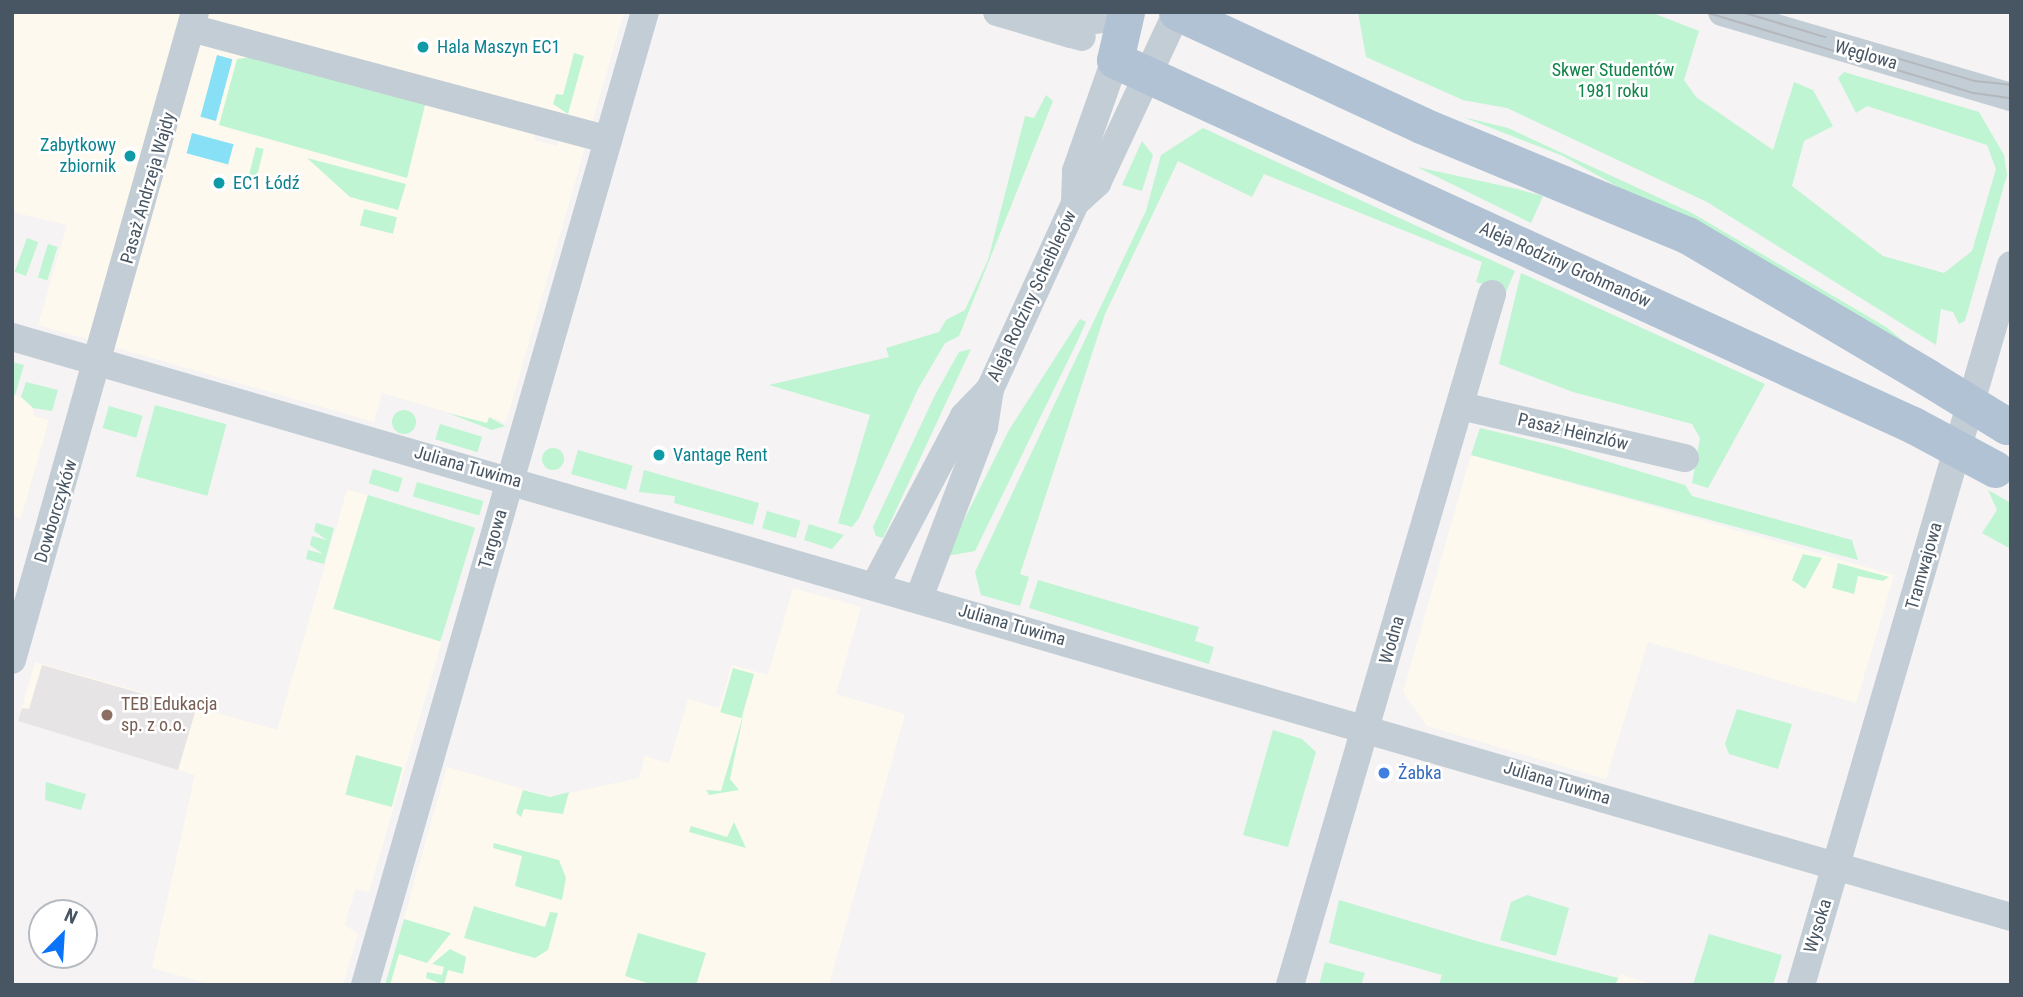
<!DOCTYPE html>
<html>
<head>
<meta charset="utf-8">
<style>
	body { margin:0 }
	#map { position:relative; width:2023px; height:997px; overflow:hidden; background:#f5f3f3; font-family:"Roboto Condensed",sans-serif }
	div>[style] { position:absolute }
	.commercial>* { inset:0; background:#fef9ee }
	.education>* { inset:0; background:#e6e4e5 }
	.green>* { inset:0; background:#bff5d3; transform-origin:0 0 }
	.round { border-radius:50% }
	.water>* { inset:0; background:#88e0f6; transform-origin:0 0 }
	.minor>* { height:28px; margin:-14px; padding:0 14px; transform-origin:14px; border-radius:14px; background:#c3cdd5 }
	.major>* { height:37px; margin:-18.5px; padding:0 18.5px; transform-origin:18.5px; border-radius:18.5px; background:#b0c2d3 }
	.tram>* { height:2px; margin:-1px; padding:0 1px; transform-origin:1px; border-radius:1px; background:#b4b8bd }
	.minor-bridge>* { height:28px; margin:-14px; padding:0 14px; transform-origin:14px; border-radius:14px; background:#c3cdd5 }
	.major-bridge>* { height:37px; margin:-18.5px; padding:0 18.5px; transform-origin:18.5px; border-radius:18.5px; background:#b0c2d3 }
	.dots>* { width:19px; height:19px; translate:-50% -50%; box-sizing:border-box; border:4px solid #fff; border-radius:50% }
	span { translate:-50% -50%; white-space:nowrap; text-align:center; line-height:1.15; -webkit-text-stroke:5px #fff; paint-order:stroke }
	.culture-label { font-size:18px; color:#0d838f }
	.left { translate:0 -50%; text-align:left }
	.right { translate:-100% -50%; text-align:right }
	.street-label { font-size:18px; color:#485663 }
	.park-label { font-size:18px; color:#0e8247 }
	.education-label { font-size:18px; color:#785e54 }
	.shop-label { font-size:18px; color:#366cbe }
	.frame { position:absolute; inset:0; border:14px solid #485663; pointer-events:none }
	.north { position:absolute; left:28px; top:899px; width:70px; height:70px; box-sizing:border-box; background:#fff; border:2px solid #b6bbc1; border-radius:50%; rotate:24deg; font-size:19px; font-weight:700; line-height:28px; text-align:center; color:#485663 }
	.north::after { content:''; display:block; margin:auto; width:24px; height:32px; background:#0974f9; clip-path:polygon(50% 0,100% 100%,50% 72%,0 100%) }
</style>
</head>
<body>
<div id="map">
	<div class="commercial">
		<i style="clip-path:polygon(evenodd,12px 12px,624px 12px,506px 422px,490px 417px,488px 424px,382px 393px,374px 422px,38px 325px,67px 225px,12px 212px,12px 12px,536px 131px,559px 138px,557px 146px,534px 140px,536px 131px)"></i>
		<i style="clip-path:polygon(12px 395px,31px 400px,34px 416px,49px 420px,21px 518px,12px 516px)"></i>
		<i style="clip-path:polygon(1471px 455px,1894px 575px,1856px 703px,1648px 642px,1606px 779px,1427px 726px,1403px 692px)"></i>
		<i style="clip-path:polygon(347px 490px,368px 495px,341px 610px,442px 641px,369px 892px,356px 889px,348px 912px,345px 925px,358px 934px,343px 985px,212px 985px,152px 968px,195px 775px,18px 721px,35px 662px,277px 730px)"></i>
		<i style="clip-path:polygon(793px 588px,861px 607px,836px 694px,905px 714px,829px 985px,385px 985px,447px 767px,550px 797px,639px 778px,645px 756px,669px 763px,688px 699px,719px 708px,732px 665px,768px 675px)"></i>
		<i style="clip-path:polygon(1620px 974px,1624px 975px,1655px 985px,1617px 985px)"></i>
	</div>
	<div class="education">
		<i style="clip-path:polygon(42px 665px,196px 709px,178px 770px,18px 721px,22px 708px,29px 709px)"></i>
	</div>
	<div class="green">
		<i style="clip-path:polygon(1358px 12px,1650px 12px,1699px 31px,1684px 80px,1696px 97px,1773px 150px,1794px 82px,1813px 90px,1833px 126px,1804px 141px,1792px 186px,1883px 256px,1944px 273px,1972px 251px,1996px 169px,1987px 145px,1867px 106px,1856px 113px,1838px 78px,1844px 72px,1979px 112px,2004px 155px,2007px 175px,1965px 321px,1959px 324px,1953px 312px,1941px 309px,1936px 345px,1707px 202px,1507px 108px,1463px 100px,1366px 57px)"></i>
		<i style="clip-path:polygon(574px 53px,584px 56px,568px 114px,553px 104px,556px 94px,563px 95px)"></i>
		<i style="clip-path:polygon(252px 57px,426px 101px,407px 178px,219px 125px,237px 59px)"></i>
		<i style="clip-path:polygon(1046px 95px,1053px 101px,959px 336px,945px 343px,918px 389px,859px 518px,852px 527px,838px 523px,870px 415px,769px 385px,889px 357px,886px 348px,939px 332px,946px 320px,965px 310px,988px 260px,1025px 116px,1034px 118px)"></i>
		<i style="clip-path:polygon(1463px 117px,1508px 128px,1692px 213px,1886px 327px,1931px 363px,1563px 156px)"></i>
		<i style="clip-path:polygon(1203px 128px,1515px 271px,1506px 292px,1476px 282px,1482px 262px,1264px 174px,1252px 197px,1178px 161px,1105px 314px,1020px 574px,1029px 577px,1020px 606px,981px 595px,975px 572px,1146px 211px,1161px 155px)"></i>
		<i style="clip-path:polygon(1142px 141px,1153px 155px,1142px 191px,1122px 185px)"></i>
		<i style="left:256px;top:147px;width:8px;height:41px;rotate:14deg"></i>
		<i style="clip-path:polygon(307px 158px,406px 184px,398px 210px,350px 197px)"></i>
		<i style="clip-path:polygon(1417px 167px,1517px 189px,1543px 196px,1531px 223px)"></i>
		<i style="left:364px;top:209px;width:34px;height:17px;rotate:14deg"></i>
		<i style="left:27px;top:238px;width:12px;height:36px;rotate:20deg"></i>
		<i style="left:48px;top:244px;width:10px;height:35px;rotate:17deg"></i>
		<i style="clip-path:polygon(1521px 273px,1765px 384px,1708px 488px,1692px 483px,1700px 438px,1692px 424px,1573px 392px,1499px 364px)"></i>
		<i style="clip-path:polygon(1080px 319px,1086px 322px,1077px 342px,975px 551px,946px 556px,1009px 430px)"></i>
		<i style="clip-path:polygon(971px 349px,883px 538px,876px 536px,873px 527px,935px 395px,959px 352px)"></i>
		<i style="clip-path:polygon(12px 362px,24px 365px,15px 395px,12px 394px)"></i>
		<i style="clip-path:polygon(26px 382px,58px 390px,52px 411px,33px 408px,21px 397px)"></i>
		<i style="left:155px;top:405px;width:74px;height:74px;rotate:15deg"></i>
		<i style="left:109px;top:406px;width:35px;height:23px;rotate:16deg"></i>
		<i class="round" style="left:392px;top:410px;width:24px;height:24px"></i>
		<i style="clip-path:polygon(448px 413px,487px 423px,489px 417px,505px 426px,492px 430px)"></i>
		<i style="left:440px;top:424px;width:44px;height:16px;rotate:17deg"></i>
		<i style="clip-path:polygon(1480px 428px,1559px 447px,1685px 485px,1692px 496px,1852px 540px,1858px 560px,1471px 455px)"></i>
		<i class="round" style="left:542px;top:448px;width:22px;height:22px"></i>
		<i style="left:578px;top:450px;width:57px;height:25px;rotate:16deg"></i>
		<i style="left:373px;top:469px;width:31px;height:15px;rotate:17deg"></i>
		<i style="clip-path:polygon(644px 470px,759px 503px,753px 525px,674px 503px,675px 496px,639px 492px)"></i>
		<i style="left:417px;top:482px;width:69px;height:15px;rotate:16deg"></i>
		<i style="clip-path:polygon(1988px 490px,2011px 503px,2011px 549px,1982px 533px,1997px 510px)"></i>
		<i style="left:368px;top:495px;width:112px;height:119px;rotate:17deg"></i>
		<i style="left:767px;top:511px;width:35px;height:18px;rotate:16deg"></i>
		<i style="clip-path:polygon(316px 523px,334px 528px,324px 564px,306px 559px,308px 550px,323px 554px,310px 545px,312px 536px,327px 540px,314px 531px)"></i>
		<i style="clip-path:polygon(809px 524px,844px 535px,832px 549px,804px 540px)"></i>
		<i style="clip-path:polygon(1803px 554px,1822px 558px,1805px 589px,1792px 580px)"></i>
		<i style="clip-path:polygon(1838px 563px,1889px 577px,1883px 581px,1858px 576px,1854px 594px,1832px 588px)"></i>
		<i style="clip-path:polygon(1038px 580px,1199px 627px,1195px 641px,1214px 647px,1209px 664px,1029px 608px)"></i>
		<i style="left:733px;top:668px;width:22px;height:46px;rotate:16deg"></i>
		<i style="clip-path:polygon(1737px 709px,1792px 724px,1778px 769px,1729px 754px,1725px 744px)"></i>
		<i style="clip-path:polygon(744px 712px,730px 779px,739px 790px,709px 795px,706px 790px,721px 791px)"></i>
		<i style="clip-path:polygon(1273px 730px,1302px 739px,1316px 752px,1288px 847px,1243px 835px)"></i>
		<i style="left:356px;top:755px;width:48px;height:41px;rotate:15deg"></i>
		<i style="clip-path:polygon(46px 782px,86px 794px,81px 810px,45px 800px)"></i>
		<i style="clip-path:polygon(523px 790px,550px 797px,569px 792px,563px 814px,524px 809px,521px 817px,516px 813px)"></i>
		<i style="clip-path:polygon(734px 822px,746px 848px,689px 832px,691px 826px,727px 837px)"></i>
		<i style="clip-path:polygon(494px 843px,559px 860px,566px 878px,562px 900px,515px 886px,522px 856px,493px 848px)"></i>
		<i style="clip-path:polygon(1527px 895px,1569px 908px,1556px 956px,1500px 940px,1511px 902px)"></i>
		<i style="clip-path:polygon(1339px 900px,1480px 942px,1618px 978px,1615px 985px,1439px 985px,1442px 975px,1329px 943px)"></i>
		<i style="clip-path:polygon(474px 906px,545px 927px,550px 912px,558px 913px,548px 950px,535px 958px,464px 938px)"></i>
		<i style="clip-path:polygon(404px 919px,451px 933px,427px 963px,399px 954px,390px 985px,385px 985px)"></i>
		<i style="clip-path:polygon(638px 933px,706px 953px,696px 985px,654px 985px,625px 976px)"></i>
		<i style="clip-path:polygon(1709px 934px,1782px 955px,1773px 985px,1693px 985px)"></i>
		<i style="clip-path:polygon(450px 949px,466px 957px,463px 974px,448px 970px,444px 985px,426px 978px,427px 972px,442px 975px,444px 967px,432px 964px)"></i>
		<i style="clip-path:polygon(1325px 962px,1365px 973px,1361px 985px,1319px 985px)"></i>
	</div>
	<div class="water">
		<i style="left:217px;top:55px;width:16px;height:64px;rotate:15deg"></i>
		<i style="left:192px;top:133px;width:43px;height:21px;rotate:15deg"></i>
	</div>
	<div class="minor">
		<i style="left:997px;top:12px;width:77px;rotate:16.6deg"></i>
		<i style="left:1722px;top:12px;width:301px;rotate:16.4deg"></i>
		<i style="left:1063px;top:24px;width:47px;rotate:-7.3deg"></i>
		<i style="left:191px;top:28px;width:432px;rotate:15deg"></i>
		<i style="left:1075px;top:203px;width:30px;rotate:-42deg"></i>
		<i style="left:1097px;top:183px;width:189px;rotate:-64.9deg"></i>
		<i style="left:12px;top:337px;width:2081px;rotate:16.18deg"></i>
		<i style="left:1461px;top:406px;width:230px;rotate:13.1deg"></i>
		<i style="left:875px;top:585px;width:191px;rotate:-62.2deg"></i>
		<i style="left:964px;top:416px;width:37px;rotate:-46deg"></i>
		<i style="left:919px;top:598px;width:183px;rotate:-69.2deg"></i>
		<i style="left:984px;top:427px;width:38px;rotate:-81deg"></i>
		<i style="left:990px;top:389px;width:205px;rotate:-65.4deg"></i>
		<i style="left:1075px;top:203px;width:32px;rotate:-88deg"></i>
		<i style="left:1076px;top:171px;width:118px;rotate:-70.6deg"></i>
		<i style="left:12px;top:660px;width:673px;rotate:-74.23deg"></i>
		<i style="left:365px;top:985px;width:1012px;rotate:-73.95deg"></i>
		<i style="left:1290px;top:985px;width:720px;rotate:-73.7deg"></i>
		<i style="left:1801px;top:985px;width:750px;rotate:-73.74deg"></i>
	</div>
	<div class="major">
		<i style="left:1126px;top:12px;width:49px;rotate:102.9deg"></i>
		<i style="left:1115px;top:60px;width:878px;rotate:24.58deg"></i>
		<i style="left:1177px;top:12px;width:269px;rotate:24.8deg"></i>
		<i style="left:1421px;top:125px;width:288px;rotate:22.5deg"></i>
		<i style="left:1687px;top:235px;width:279px;rotate:30.6deg"></i>
	</div>
	<div class="tram">
		<i style="left:1705px;top:12px;width:281px;rotate:16.8deg"></i>
		<i style="left:1974px;top:93px;width:37px;rotate:8deg"></i>
		<i style="left:1742px;top:12px;width:87px;rotate:16.8deg"></i>
		<i style="left:1862px;top:48px;width:118px;rotate:16.3deg"></i>
		<i style="left:1975px;top:81px;width:36px;rotate:6deg"></i>
	</div>
	<div class="minor-bridge">
		<i style="left:1071px;top:34px;width:11px;rotate:15deg"></i>
	</div>
	<div class="major-bridge">
		<i style="left:1927px;top:377px;width:94px;rotate:31.5deg"></i>
		<i style="left:1913px;top:425px;width:93px;rotate:28.2deg"></i>
	</div>
	<div class="dots">
		<i style="left:423px;top:47px;background:#0f9aa8"></i>
		<i style="left:130px;top:156px;background:#0f9aa8"></i>
		<i style="left:219px;top:183px;background:#0f9aa8"></i>
		<i style="left:659px;top:455px;background:#0f9aa8"></i>
		<i style="left:107px;top:715px;background:#8d6e63"></i>
		<i style="left:1384px;top:773px;background:#3f7fe0"></i>
	</div>
	<div class="culture-label">
		<span class="left" style="left:437px;top:47px">Hala Maszyn EC1</span>
		<span class="right" style="left:116px;top:156px">Zabytkowy<br>zbiornik</span>
		<span class="left" style="left:233px;top:183px">EC1 Łódź</span>
		<span class="left" style="left:673px;top:455px">Vantage Rent</span>
	</div>
	<div class="street-label">
		<span style="left:1866px;top:55px;rotate:16deg">Węglowa</span>
		<span style="left:148px;top:188px;rotate:-74deg">Pasaż Andrzeja Wajdy</span>
		<span style="left:1565px;top:265px;rotate:24deg">Aleja Rodziny Grohmanów</span>
		<span style="left:1032px;top:296px;rotate:-65deg">Aleja Rodziny Scheiblerów</span>
		<span style="left:1573px;top:432px;rotate:13deg">Pasaż Heinzlów</span>
		<span style="left:468px;top:467px;rotate:16deg">Juliana Tuwima</span>
		<span style="left:56px;top:511px;rotate:-73deg">Dowborczyków</span>
		<span style="left:493px;top:539px;rotate:-74deg">Targowa</span>
		<span style="left:1924px;top:566px;rotate:-74deg">Tramwajowa</span>
		<span style="left:1012px;top:625px;rotate:16deg">Juliana Tuwima</span>
		<span style="left:1392px;top:640px;rotate:-74deg">Wodna</span>
		<span style="left:1557px;top:783px;rotate:17deg">Juliana Tuwima</span>
		<span style="left:1818px;top:926px;rotate:-73deg">Wysoka</span>
	</div>
	<div class="park-label">
		<span style="left:1613px;top:81px">Skwer Studentów<br>1981 roku</span>
	</div>
	<div class="education-label">
		<span class="left" style="left:121px;top:715px">TEB Edukacja<br>sp. z o.o.</span>
	</div>
	<div class="shop-label">
		<span class="left" style="left:1398px;top:773px">Żabka</span>
	</div>
	<div class="frame"></div>
	<div class="north">N</div>
</div>
</body>
</html>
